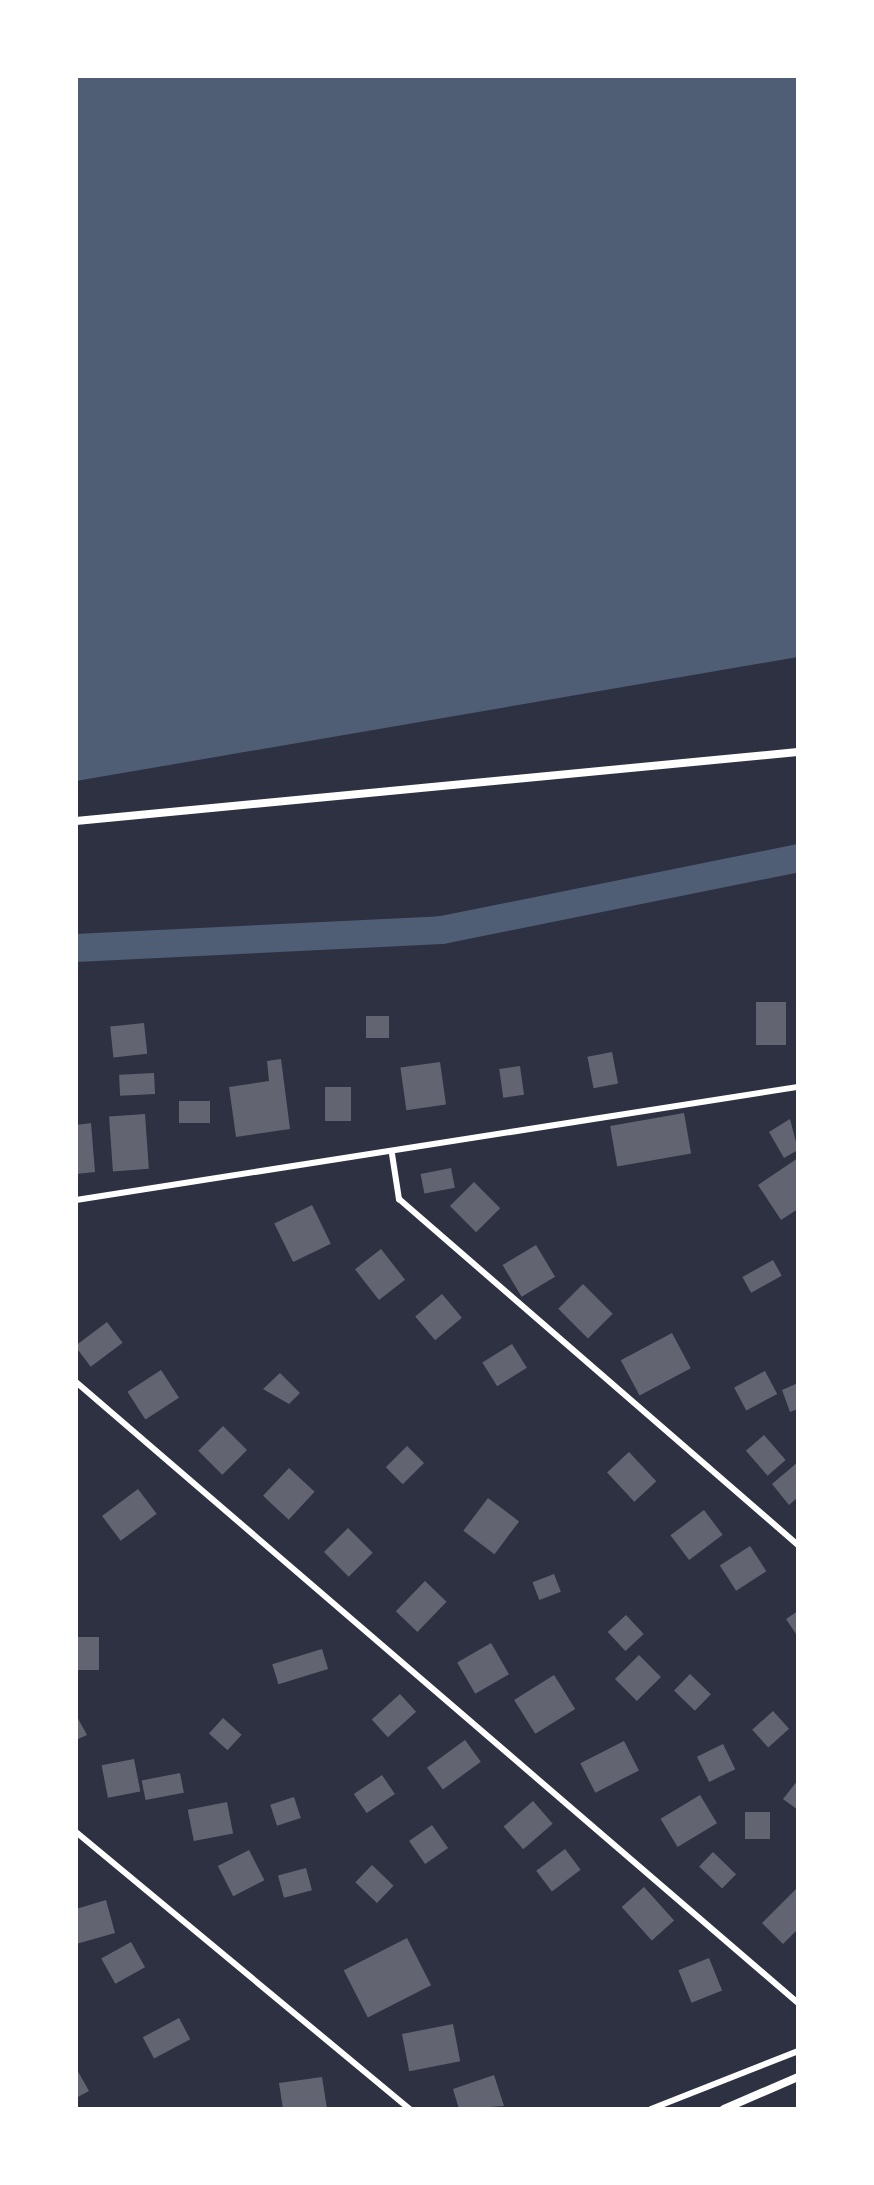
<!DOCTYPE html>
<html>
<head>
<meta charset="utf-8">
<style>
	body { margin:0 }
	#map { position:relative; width:874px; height:2185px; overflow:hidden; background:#2d3142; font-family:"IBM Plex Serif",serif }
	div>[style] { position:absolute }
	.water>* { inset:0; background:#4f5d75 }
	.canal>* { height:28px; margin:-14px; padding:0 14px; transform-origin:14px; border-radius:14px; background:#4f5d75 }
	.building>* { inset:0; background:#626471; transform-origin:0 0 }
	.service>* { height:6px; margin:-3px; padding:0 3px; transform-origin:3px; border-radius:3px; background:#fff }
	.minor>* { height:8px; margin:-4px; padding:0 4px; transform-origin:4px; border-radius:4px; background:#fff }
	span { translate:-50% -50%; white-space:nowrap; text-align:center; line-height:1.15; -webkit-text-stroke:6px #fff; paint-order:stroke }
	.frame { position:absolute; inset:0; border:78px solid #fff; pointer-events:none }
</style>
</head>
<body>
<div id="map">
	<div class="water">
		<i style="clip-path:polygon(76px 76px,798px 76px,798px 657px,76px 781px)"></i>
	</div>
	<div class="canal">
		<i style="left:76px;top:948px;width:366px;rotate:-2.8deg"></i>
		<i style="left:442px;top:930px;width:363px;rotate:-11.4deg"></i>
	</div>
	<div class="building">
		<i style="left:756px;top:1002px;width:30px;height:43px"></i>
		<i style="left:366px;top:1016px;width:23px;height:22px"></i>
		<i style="left:144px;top:1023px;width:31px;height:34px;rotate:84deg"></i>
		<i style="left:612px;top:1052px;width:32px;height:25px;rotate:79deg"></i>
		<i style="clip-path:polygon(281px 1059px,290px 1129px,236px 1137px,229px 1087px,269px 1081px,267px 1061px)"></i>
		<i style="left:440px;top:1062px;width:43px;height:40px;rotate:82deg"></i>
		<i style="left:520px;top:1066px;width:29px;height:21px;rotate:82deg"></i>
		<i style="left:154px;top:1073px;width:21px;height:35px;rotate:87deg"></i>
		<i style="left:325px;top:1087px;width:26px;height:34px"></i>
		<i style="left:179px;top:1101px;width:31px;height:22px"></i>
		<i style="left:684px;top:1113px;width:41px;height:75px;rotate:80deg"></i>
		<i style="left:145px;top:1114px;width:55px;height:36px;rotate:86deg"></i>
		<i style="clip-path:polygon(790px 1119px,798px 1150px,784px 1158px,769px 1132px)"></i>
		<i style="clip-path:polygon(91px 1123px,95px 1172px,76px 1174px,76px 1125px)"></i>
		<i style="clip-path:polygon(798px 1158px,798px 1209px,781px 1220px,758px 1185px)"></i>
		<i style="left:451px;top:1168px;width:20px;height:31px;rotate:79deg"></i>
		<i style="left:474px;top:1182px;width:37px;height:34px;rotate:45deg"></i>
		<i style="left:312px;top:1205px;width:43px;height:42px;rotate:64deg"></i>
		<i style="left:536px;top:1245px;width:37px;height:39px;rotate:59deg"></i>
		<i style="left:381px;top:1249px;width:39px;height:33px;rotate:52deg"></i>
		<i style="left:773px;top:1260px;width:18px;height:35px;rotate:61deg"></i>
		<i style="left:583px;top:1284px;width:42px;height:35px;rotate:45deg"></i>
		<i style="left:442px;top:1294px;width:31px;height:35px;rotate:50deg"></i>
		<i style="left:107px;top:1322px;width:26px;height:40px;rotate:53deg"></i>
		<i style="left:672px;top:1333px;width:40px;height:58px;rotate:62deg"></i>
		<i style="left:512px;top:1344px;width:28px;height:35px;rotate:58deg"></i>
		<i style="left:161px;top:1370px;width:33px;height:40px;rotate:57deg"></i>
		<i style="left:765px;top:1371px;width:26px;height:35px;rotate:62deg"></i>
		<i style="clip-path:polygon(280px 1373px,300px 1393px,289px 1404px,263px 1389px)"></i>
		<i style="clip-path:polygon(798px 1383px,798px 1409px,790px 1412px,782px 1390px)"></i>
		<i style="left:223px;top:1426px;width:34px;height:35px;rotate:45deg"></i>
		<i style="left:764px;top:1435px;width:33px;height:24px;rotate:49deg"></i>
		<i style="left:407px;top:1446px;width:24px;height:30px;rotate:45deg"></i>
		<i style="left:629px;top:1452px;width:40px;height:30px;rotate:47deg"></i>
		<i style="clip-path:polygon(798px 1462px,798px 1497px,789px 1505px,772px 1484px)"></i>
		<i style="left:289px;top:1468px;width:35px;height:38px;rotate:43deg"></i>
		<i style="left:138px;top:1489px;width:31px;height:45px;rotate:53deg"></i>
		<i style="left:488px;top:1498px;width:39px;height:41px;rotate:37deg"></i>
		<i style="left:704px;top:1510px;width:31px;height:42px;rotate:53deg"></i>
		<i style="left:348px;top:1528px;width:35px;height:34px;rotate:45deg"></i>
		<i style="left:750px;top:1546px;width:30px;height:36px;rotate:57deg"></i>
		<i style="left:554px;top:1574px;width:19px;height:23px;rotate:69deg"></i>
		<i style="left:425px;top:1581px;width:30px;height:42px;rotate:44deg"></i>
		<i style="clip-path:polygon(798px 1611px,798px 1637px,786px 1619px)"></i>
		<i style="left:626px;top:1615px;width:26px;height:25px;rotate:47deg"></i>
		<i style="left:76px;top:1637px;width:23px;height:33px"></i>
		<i style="left:491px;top:1643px;width:36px;height:39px;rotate:60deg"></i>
		<i style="left:322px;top:1649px;width:21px;height:52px;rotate:73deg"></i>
		<i style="left:639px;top:1655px;width:31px;height:34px;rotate:45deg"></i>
		<i style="left:690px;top:1674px;width:29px;height:23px;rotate:44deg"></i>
		<i style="left:554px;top:1675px;width:40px;height:47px;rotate:58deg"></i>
		<i style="left:400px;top:1694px;width:24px;height:38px;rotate:48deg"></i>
		<i style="left:773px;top:1711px;width:24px;height:28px;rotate:48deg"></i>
		<i style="clip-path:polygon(76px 1715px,87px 1735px,76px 1740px)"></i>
		<i style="left:223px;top:1718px;width:25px;height:21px;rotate:42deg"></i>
		<i style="left:465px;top:1740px;width:27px;height:47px;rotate:54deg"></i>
		<i style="left:624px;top:1741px;width:33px;height:49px;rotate:63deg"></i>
		<i style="left:723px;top:1744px;width:28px;height:29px;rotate:64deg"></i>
		<i style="left:134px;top:1759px;width:33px;height:33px;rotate:79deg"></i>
		<i style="left:180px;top:1773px;width:20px;height:39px;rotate:79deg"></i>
		<i style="left:382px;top:1775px;width:23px;height:34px;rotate:56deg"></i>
		<i style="clip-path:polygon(798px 1780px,798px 1810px,783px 1799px)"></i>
		<i style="left:700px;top:1795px;width:33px;height:46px;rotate:59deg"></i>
		<i style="left:294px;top:1797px;width:22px;height:25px;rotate:72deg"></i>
		<i style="left:533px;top:1801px;width:30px;height:39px;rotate:49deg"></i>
		<i style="left:227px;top:1802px;width:32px;height:40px;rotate:79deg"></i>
		<i style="left:745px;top:1812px;width:25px;height:27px"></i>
		<i style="left:432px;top:1825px;width:28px;height:28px;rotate:55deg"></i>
		<i style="left:565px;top:1849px;width:26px;height:36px;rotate:53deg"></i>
		<i style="left:249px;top:1850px;width:34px;height:35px;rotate:63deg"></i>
		<i style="left:713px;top:1852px;width:32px;height:20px;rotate:44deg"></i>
		<i style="left:372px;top:1865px;width:30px;height:24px;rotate:44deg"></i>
		<i style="left:306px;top:1868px;width:23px;height:29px;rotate:75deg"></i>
		<i style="left:644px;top:1887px;width:45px;height:30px;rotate:48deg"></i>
		<i style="clip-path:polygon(798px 1887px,798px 1929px,783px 1944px,762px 1923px)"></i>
		<i style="clip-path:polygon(106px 1900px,115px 1933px,76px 1944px,76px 1909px)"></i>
		<i style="left:407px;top:1938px;width:53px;height:71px;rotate:63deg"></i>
		<i style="left:131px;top:1942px;width:29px;height:34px;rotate:61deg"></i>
		<i style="left:709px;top:1958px;width:35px;height:33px;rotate:68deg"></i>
		<i style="left:179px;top:2018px;width:24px;height:41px;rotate:62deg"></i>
		<i style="left:453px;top:2024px;width:38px;height:52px;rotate:79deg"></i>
		<i style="clip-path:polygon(76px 2068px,89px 2091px,76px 2098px)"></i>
		<i style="clip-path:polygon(494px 2075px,504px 2106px,459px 2109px,453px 2089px)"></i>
		<i style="clip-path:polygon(322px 2077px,327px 2109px,283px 2109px,279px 2083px)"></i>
	</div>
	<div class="service">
		<i style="left:392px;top:1154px;width:46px;rotate:81.2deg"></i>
		<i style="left:399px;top:1199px;width:528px;rotate:40.93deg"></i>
		<i style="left:76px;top:1200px;width:731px;rotate:-8.9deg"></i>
		<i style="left:76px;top:1382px;width:952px;rotate:40.7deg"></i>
		<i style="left:76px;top:1832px;width:434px;rotate:39.7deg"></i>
		<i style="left:651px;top:2109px;width:158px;rotate:-21.5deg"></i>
	</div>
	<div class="minor">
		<i style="left:76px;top:821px;width:725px;rotate:-5.46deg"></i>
		<i style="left:724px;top:2109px;width:81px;rotate:-23.4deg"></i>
	</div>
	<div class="frame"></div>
</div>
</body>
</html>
